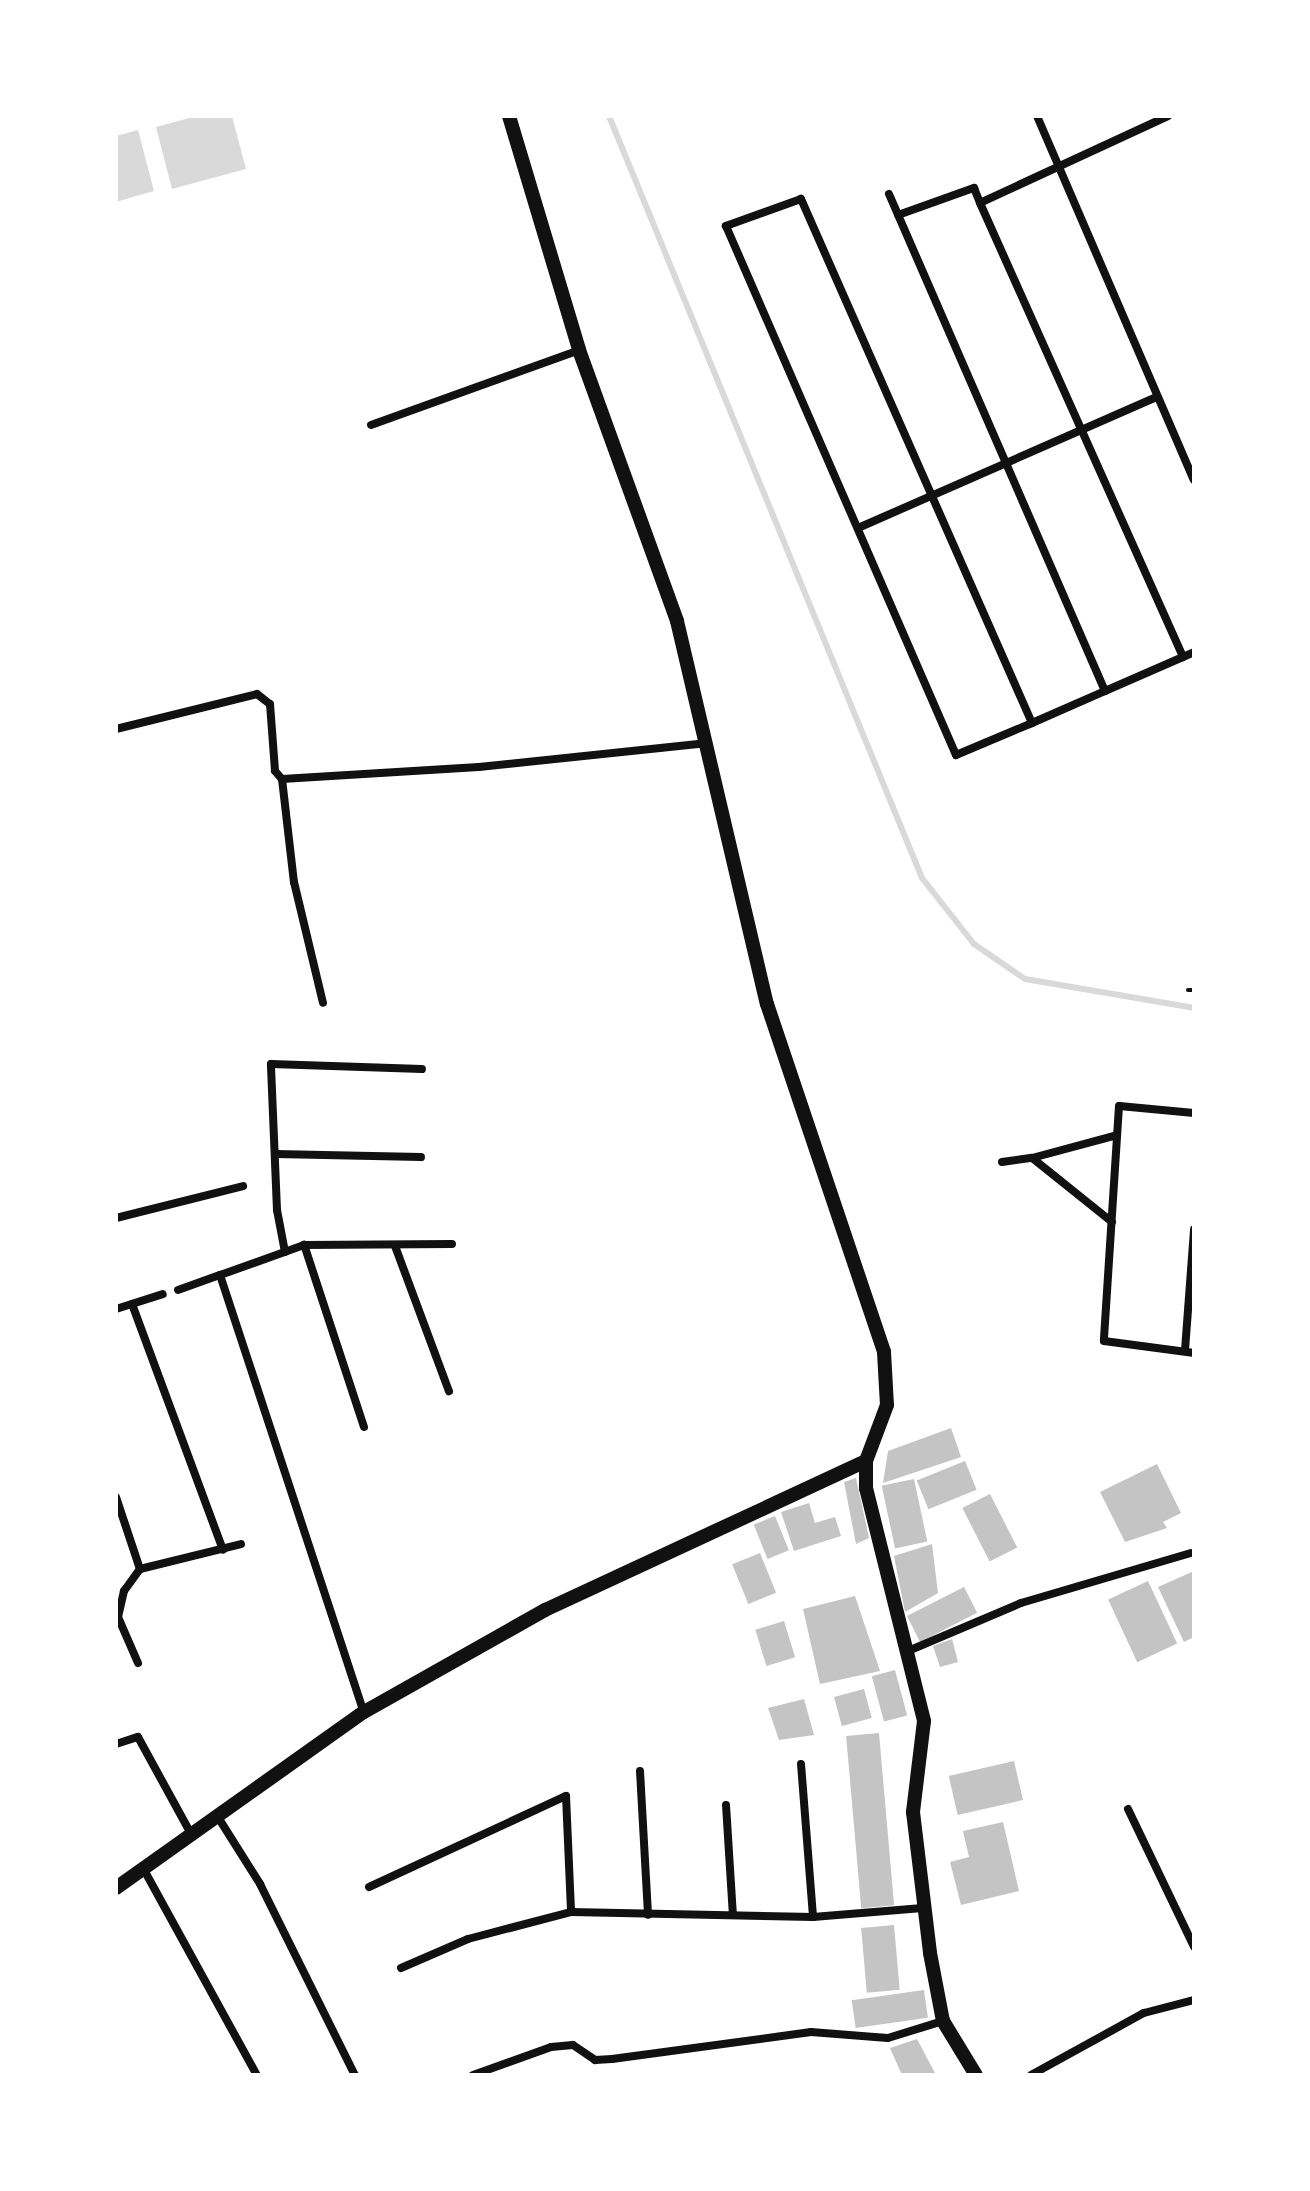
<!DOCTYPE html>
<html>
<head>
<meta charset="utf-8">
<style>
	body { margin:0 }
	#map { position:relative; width:1310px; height:2191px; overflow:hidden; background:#fff; font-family:Quicksand,sans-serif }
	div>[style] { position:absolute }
	.water>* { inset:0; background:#d9d9d9 }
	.stream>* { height:6px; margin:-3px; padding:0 3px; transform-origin:3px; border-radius:3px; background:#d9d9d9 }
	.building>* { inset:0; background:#c4c4c4; transform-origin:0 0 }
	.path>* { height:4px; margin:-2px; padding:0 2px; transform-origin:2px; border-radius:2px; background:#111 }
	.minor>* { height:8px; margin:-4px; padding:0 4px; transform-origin:4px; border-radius:4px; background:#111 }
	.tertiary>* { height:14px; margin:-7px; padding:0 7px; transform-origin:7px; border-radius:7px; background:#111 }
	span { translate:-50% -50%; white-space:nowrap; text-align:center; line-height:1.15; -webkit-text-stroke:6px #fff; paint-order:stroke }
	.frame { position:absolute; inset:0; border:118px solid #fff; pointer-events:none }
</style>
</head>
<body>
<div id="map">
	<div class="water">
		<i style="clip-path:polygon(197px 116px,232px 116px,246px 169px,172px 189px,156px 127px)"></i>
		<i style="clip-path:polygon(138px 130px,154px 191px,116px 202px,116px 136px)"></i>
	</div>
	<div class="stream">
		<i style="left:609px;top:116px;width:824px;rotate:67.67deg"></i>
		<i style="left:922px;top:878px;width:84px;rotate:51.8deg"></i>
		<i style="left:974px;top:944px;width:62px;rotate:34.5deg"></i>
		<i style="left:1025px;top:979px;width:171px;rotate:9.7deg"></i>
	</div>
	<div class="building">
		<i style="clip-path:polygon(951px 1428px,961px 1457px,883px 1483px,888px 1451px)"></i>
		<i style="left:965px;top:1461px;width:31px;height:52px;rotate:68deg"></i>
		<i style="clip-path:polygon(1157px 1464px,1181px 1513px,1163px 1522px,1167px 1528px,1125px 1542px,1100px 1492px)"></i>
		<i style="clip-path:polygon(856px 1478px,869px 1538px,856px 1544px,844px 1482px)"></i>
		<i style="left:914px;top:1479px;width:64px;height:33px;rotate:78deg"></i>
		<i style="left:990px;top:1494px;width:60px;height:31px;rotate:63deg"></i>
		<i style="clip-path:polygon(809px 1503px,815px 1523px,835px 1517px,841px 1536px,794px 1551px,781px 1512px)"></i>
		<i style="left:775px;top:1516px;width:37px;height:23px;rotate:68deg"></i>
		<i style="clip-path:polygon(932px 1544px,938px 1593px,905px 1612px,894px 1556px)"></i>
		<i style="left:760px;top:1553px;width:43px;height:30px;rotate:68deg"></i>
		<i style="clip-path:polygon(1194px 1571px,1194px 1637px,1184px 1642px,1158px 1587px)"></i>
		<i style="left:1148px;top:1581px;width:69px;height:44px;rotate:65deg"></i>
		<i style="left:964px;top:1587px;width:29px;height:64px;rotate:63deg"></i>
		<i style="clip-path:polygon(855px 1596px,880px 1671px,820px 1684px,803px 1609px)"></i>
		<i style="left:784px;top:1621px;width:38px;height:30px;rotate:73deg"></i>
		<i style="clip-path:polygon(952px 1639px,958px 1662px,940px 1667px,933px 1646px)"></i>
		<i style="left:895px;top:1670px;width:47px;height:24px;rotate:75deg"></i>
		<i style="left:864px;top:1689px;width:30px;height:31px;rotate:75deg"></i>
		<i style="clip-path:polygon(804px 1699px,814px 1735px,779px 1740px,768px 1708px)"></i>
		<i style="left:879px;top:1733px;width:173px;height:33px;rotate:85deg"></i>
		<i style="left:1014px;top:1761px;width:40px;height:67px;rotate:77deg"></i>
		<i style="clip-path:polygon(1003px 1822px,1019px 1891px,961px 1905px,950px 1862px,969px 1857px,963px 1831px)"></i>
		<i style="left:894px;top:1925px;width:65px;height:33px;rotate:85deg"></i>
		<i style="left:924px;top:1990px;width:28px;height:73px;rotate:82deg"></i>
		<i style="clip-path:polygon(917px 2039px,936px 2075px,902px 2075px,890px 2048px)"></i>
	</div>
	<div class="path">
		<i style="left:1188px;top:990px;width:6px"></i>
	</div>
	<div class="minor">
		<i style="left:1037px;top:116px;width:396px;rotate:66.7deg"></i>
		<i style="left:1168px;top:116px;width:207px;rotate:155.2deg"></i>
		<i style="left:980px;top:203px;width:497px;rotate:65.9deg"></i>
		<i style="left:1183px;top:657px;width:12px;rotate:-24deg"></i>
		<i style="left:889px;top:194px;width:542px;rotate:66.51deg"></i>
		<i style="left:898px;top:215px;width:81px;rotate:-19.6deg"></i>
		<i style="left:974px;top:188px;width:16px;rotate:68deg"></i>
		<i style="left:371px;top:425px;width:221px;rotate:-19.8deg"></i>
		<i style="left:858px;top:528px;width:326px;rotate:-23.7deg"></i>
		<i style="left:1032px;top:723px;width:573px;rotate:-113.79deg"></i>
		<i style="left:801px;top:199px;width:80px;rotate:160.2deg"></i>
		<i style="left:726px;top:226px;width:577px;rotate:66.5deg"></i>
		<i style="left:956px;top:755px;width:82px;rotate:-22.8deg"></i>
		<i style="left:1032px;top:723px;width:80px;rotate:-23.7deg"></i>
		<i style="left:1105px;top:691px;width:85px;rotate:-23.6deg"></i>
		<i style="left:116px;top:729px;width:145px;rotate:-13.9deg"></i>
		<i style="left:257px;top:694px;width:16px;rotate:38deg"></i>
		<i style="left:270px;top:704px;width:67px;rotate:85.7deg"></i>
		<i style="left:275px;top:771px;width:11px;rotate:49deg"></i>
		<i style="left:282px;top:779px;width:197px;rotate:-3.5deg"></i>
		<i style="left:479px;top:767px;width:230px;rotate:-6deg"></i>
		<i style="left:282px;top:779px;width:104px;rotate:83.4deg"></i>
		<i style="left:294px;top:882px;width:124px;rotate:76.5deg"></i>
		<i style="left:1194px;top:1113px;width:75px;rotate:-174.7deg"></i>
		<i style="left:1119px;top:1106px;width:235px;rotate:93.7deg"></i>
		<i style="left:1104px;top:1341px;width:91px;rotate:7.6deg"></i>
		<i style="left:275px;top:1154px;width:146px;rotate:1.2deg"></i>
		<i style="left:1002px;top:1162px;width:30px;rotate:-8deg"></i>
		<i style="left:116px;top:1218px;width:131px;rotate:-14.1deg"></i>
		<i style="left:1112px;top:1222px;width:102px;rotate:-141.3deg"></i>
		<i style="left:1032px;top:1158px;width:88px;rotate:-15.1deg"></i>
		<i style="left:304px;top:1245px;width:148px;rotate:-0.4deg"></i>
		<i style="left:395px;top:1246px;width:155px;rotate:69.6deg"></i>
		<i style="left:285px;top:1252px;width:43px;rotate:-100.8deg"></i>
		<i style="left:277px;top:1210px;width:146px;rotate:-92.4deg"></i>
		<i style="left:271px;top:1064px;width:151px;rotate:1.9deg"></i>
		<i style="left:178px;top:1290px;width:45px;rotate:-19.7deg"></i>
		<i style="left:132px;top:1304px;width:262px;rotate:69.7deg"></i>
		<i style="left:116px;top:1309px;width:49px;rotate:-17.7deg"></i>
		<i style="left:1185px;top:1350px;width:121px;rotate:-85.7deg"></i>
		<i style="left:364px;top:1427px;width:192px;rotate:-108.2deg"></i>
		<i style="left:304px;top:1245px;width:89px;rotate:160.3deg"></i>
		<i style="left:220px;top:1275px;width:460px;rotate:71.8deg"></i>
		<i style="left:116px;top:1497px;width:76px;rotate:71.6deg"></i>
		<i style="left:908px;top:1651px;width:123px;rotate:-23deg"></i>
		<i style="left:1021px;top:1603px;width:177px;rotate:-16.4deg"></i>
		<i style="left:138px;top:1663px;width:50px;rotate:-113.5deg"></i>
		<i style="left:118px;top:1617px;width:27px;rotate:-77deg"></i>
		<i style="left:124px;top:1591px;width:27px;rotate:-54deg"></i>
		<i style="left:140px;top:1569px;width:104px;rotate:-13.9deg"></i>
		<i style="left:116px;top:1744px;width:23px;rotate:-18deg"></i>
		<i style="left:138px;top:1737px;width:108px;rotate:61.3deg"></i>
		<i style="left:801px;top:1764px;width:153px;rotate:85.5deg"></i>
		<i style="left:640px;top:1771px;width:144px;rotate:86.8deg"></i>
		<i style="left:726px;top:1805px;width:110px;rotate:86.4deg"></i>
		<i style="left:1128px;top:1809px;width:153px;rotate:64.4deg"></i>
		<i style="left:216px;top:1814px;width:83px;rotate:57.8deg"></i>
		<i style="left:260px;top:1884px;width:213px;rotate:63.6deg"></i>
		<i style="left:143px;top:1868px;width:236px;rotate:61.2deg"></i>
		<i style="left:369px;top:1887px;width:217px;rotate:-24.8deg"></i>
		<i style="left:566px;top:1796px;width:116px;rotate:87.5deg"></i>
		<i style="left:401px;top:1968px;width:73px;rotate:-23.4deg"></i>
		<i style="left:468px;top:1939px;width:106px;rotate:-14.7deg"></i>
		<i style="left:571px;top:1912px;width:242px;rotate:1.2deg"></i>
		<i style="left:813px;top:1917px;width:110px;rotate:-4.7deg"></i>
		<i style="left:473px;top:2075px;width:83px;rotate:-19.7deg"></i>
		<i style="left:551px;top:2047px;width:22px;rotate:-5deg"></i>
		<i style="left:573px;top:2045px;width:27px;rotate:34deg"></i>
		<i style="left:595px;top:2060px;width:17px;rotate:-3deg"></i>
		<i style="left:612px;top:2059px;width:201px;rotate:-7.7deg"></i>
		<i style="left:811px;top:2032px;width:77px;rotate:4.5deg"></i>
		<i style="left:888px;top:2038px;width:58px;rotate:-17.2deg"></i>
		<i style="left:1031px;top:2075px;width:129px;rotate:-28.8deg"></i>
		<i style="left:1144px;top:2013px;width:52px;rotate:-14.6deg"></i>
	</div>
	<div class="tertiary">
		<i style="left:509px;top:116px;width:244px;rotate:73.3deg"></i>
		<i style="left:579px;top:350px;width:288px;rotate:70.1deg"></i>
		<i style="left:677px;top:621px;width:393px;rotate:76.8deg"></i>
		<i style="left:767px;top:1004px;width:367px;rotate:71.4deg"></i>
		<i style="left:884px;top:1352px;width:53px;rotate:86.8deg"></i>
		<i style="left:887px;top:1405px;width:60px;rotate:110.6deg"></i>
		<i style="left:866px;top:1461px;width:27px;rotate:90deg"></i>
		<i style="left:866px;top:1488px;width:240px;rotate:76deg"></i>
		<i style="left:924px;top:1721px;width:92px;rotate:96.9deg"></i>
		<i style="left:913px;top:1812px;width:142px;rotate:83.1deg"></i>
		<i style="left:930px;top:1953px;width:69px;rotate:79.2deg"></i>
		<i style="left:943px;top:2021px;width:63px;rotate:58.6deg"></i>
		<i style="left:116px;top:1888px;width:304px;rotate:-35.4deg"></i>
		<i style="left:364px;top:1712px;width:208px;rotate:-29.4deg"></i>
		<i style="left:545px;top:1610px;width:354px;rotate:-24.9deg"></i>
	</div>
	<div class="frame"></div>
</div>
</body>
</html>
